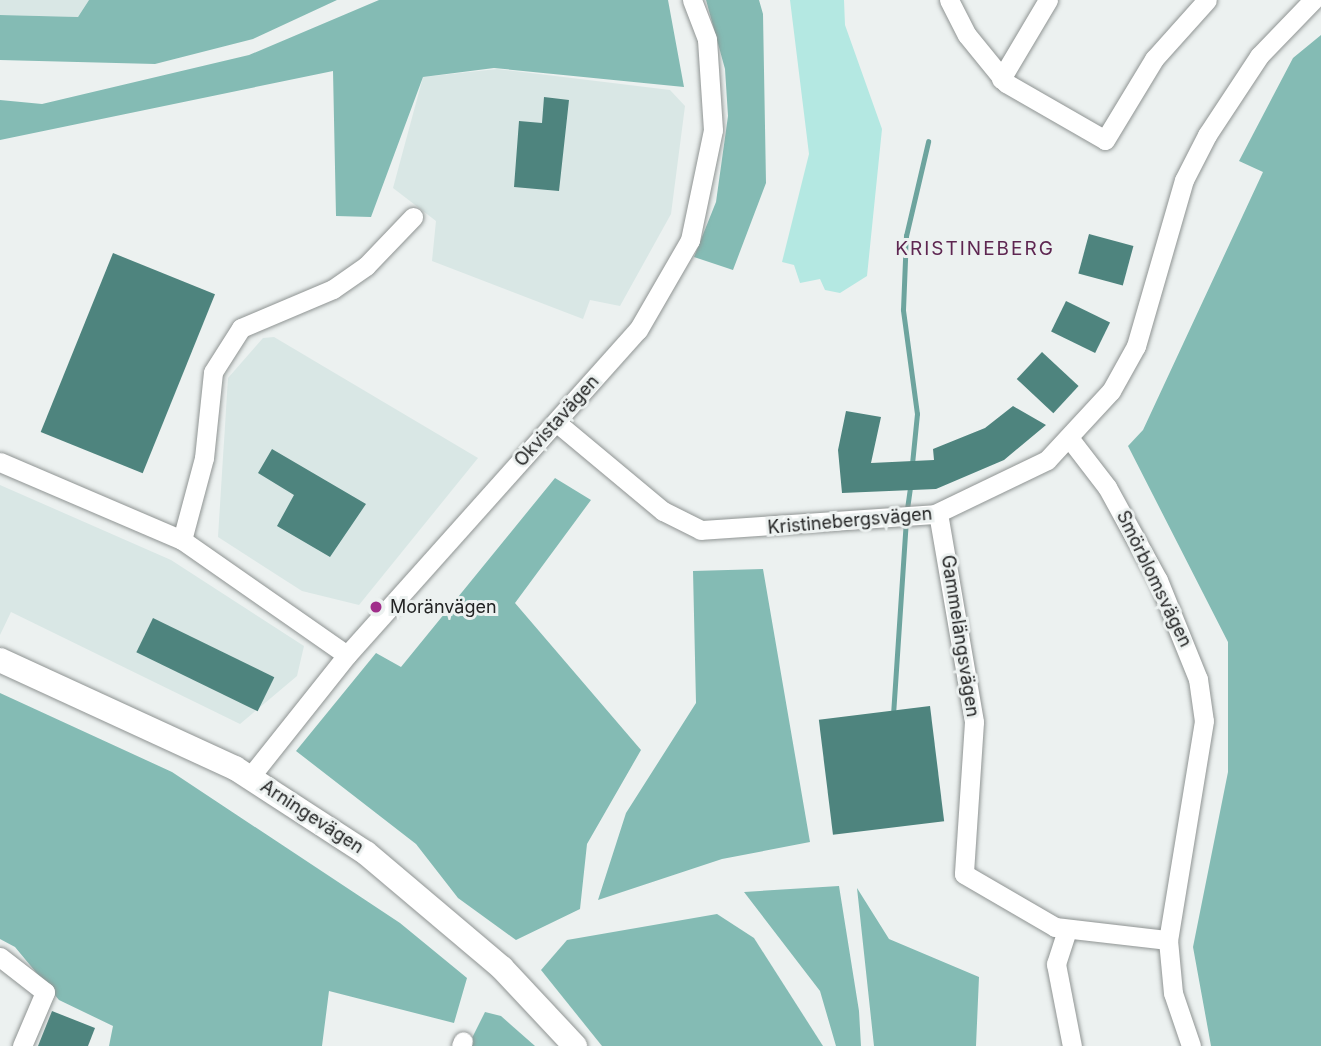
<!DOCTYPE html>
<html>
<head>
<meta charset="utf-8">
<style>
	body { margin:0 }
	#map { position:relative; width:1321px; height:1046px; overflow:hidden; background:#ecf1f0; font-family:Inter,sans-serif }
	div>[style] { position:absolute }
	.built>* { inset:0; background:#d9e7e5 }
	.green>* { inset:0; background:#b4e8e2 }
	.forest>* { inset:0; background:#84bbb4 }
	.stream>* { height:4.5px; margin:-2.25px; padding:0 2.25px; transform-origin:2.25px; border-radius:2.25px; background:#6da49e }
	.building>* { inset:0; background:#4e847e; transform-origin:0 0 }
	.roads { filter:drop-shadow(0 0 2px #8f9493) drop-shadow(0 0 2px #8f9493) }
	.minor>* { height:19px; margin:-9.5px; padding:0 9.5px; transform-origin:9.5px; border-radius:9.5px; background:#fff }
	.major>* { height:24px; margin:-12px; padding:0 12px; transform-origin:12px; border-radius:12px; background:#fff }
	.dots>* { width:19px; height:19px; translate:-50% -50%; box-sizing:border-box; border:4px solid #ecf1f0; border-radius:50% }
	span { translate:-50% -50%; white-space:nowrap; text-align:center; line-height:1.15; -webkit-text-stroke:6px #ecf1f0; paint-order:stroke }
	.street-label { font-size:18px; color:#222323 }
	.poi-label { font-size:18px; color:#222323 }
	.left { translate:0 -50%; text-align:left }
	.neighbourhood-label { font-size:19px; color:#5e2651; letter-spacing:2px }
</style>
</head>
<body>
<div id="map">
	<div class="built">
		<i style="clip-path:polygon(0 0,89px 0,78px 17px,0 15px)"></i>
		<i style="clip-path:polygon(497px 69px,670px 90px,685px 106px,671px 214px,620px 306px,590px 300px,583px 319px,432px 261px,436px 221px,393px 188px,423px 77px)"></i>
		<i style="clip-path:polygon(274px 337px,478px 458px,359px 605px,302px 591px,218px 537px,228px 378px,263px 338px)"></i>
		<i style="clip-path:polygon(0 485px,171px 560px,304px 646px,297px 676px,240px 724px,11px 612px,0 635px)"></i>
	</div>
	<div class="green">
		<i style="clip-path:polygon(790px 0,844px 0,845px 25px,882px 129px,867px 276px,840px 293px,825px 290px,820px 279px,800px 283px,794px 265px,782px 262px,809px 154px)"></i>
	</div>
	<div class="forest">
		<i style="clip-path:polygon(89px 0,337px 0,253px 39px,155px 64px,0 60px,0 15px,78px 17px)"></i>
		<i style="clip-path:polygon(379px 0,668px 0,684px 87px,494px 68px,423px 77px,371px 217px,336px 216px,333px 71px,0 140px,0 100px,42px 104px,249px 55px)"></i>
		<i style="clip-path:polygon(706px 0,759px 0,763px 14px,766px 183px,733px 270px,694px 257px,716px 202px,728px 116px,725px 69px)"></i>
		<i style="clip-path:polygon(1321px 35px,1321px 1046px,1211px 1046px,1193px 947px,1228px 772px,1228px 642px,1128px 446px,1143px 430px,1263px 172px,1239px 161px,1293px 58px)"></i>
		<i style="clip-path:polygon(555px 478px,591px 500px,515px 603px,641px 750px,587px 844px,580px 909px,516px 940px,458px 898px,416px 844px,296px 751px,376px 653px,401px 667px)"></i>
		<i style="clip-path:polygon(763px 569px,810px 842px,722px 859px,598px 900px,626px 813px,696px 703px,693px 571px)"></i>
		<i style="clip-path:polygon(0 693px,172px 772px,400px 923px,467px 978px,454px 1023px,329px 991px,322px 1046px,109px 1046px,113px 1026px,59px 1000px,15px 947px,0 939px)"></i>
		<i style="clip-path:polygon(839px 886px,859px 1011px,861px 1046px,836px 1046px,820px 991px,744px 892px)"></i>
		<i style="clip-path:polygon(857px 888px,889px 939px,979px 977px,976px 1046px,874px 1046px)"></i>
		<i style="clip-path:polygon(717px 914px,754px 938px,823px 1046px,602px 1046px,541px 970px,567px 940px)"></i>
		<i style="clip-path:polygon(485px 1012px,501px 1016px,535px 1046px,468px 1046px)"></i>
	</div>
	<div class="stream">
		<i style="left:912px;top:464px;width:50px;rotate:-84.3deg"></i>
		<i style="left:917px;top:414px;width:105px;rotate:-97.7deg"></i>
		<i style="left:903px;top:310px;width:74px;rotate:-87.7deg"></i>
		<i style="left:906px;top:236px;width:97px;rotate:-76.8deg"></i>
		<i style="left:907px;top:509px;width:22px;rotate:-82deg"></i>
		<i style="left:893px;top:715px;width:194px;rotate:-86.2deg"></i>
	</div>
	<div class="building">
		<i style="clip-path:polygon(544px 97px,569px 100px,559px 191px,514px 187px,519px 121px,542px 123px)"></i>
		<i style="left:1089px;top:234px;width:46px;height:41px;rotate:15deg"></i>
		<i style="left:113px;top:253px;width:110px;height:193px;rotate:22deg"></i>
		<i style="left:1066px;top:301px;width:49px;height:34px;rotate:26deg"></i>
		<i style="left:1042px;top:352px;width:50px;height:37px;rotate:43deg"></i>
		<i style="clip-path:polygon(1013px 406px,1046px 425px,1004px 460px,936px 489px,842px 493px,838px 450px,846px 411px,881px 417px,871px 463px,934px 460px,933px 449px,985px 428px)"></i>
		<i style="clip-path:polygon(272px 449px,366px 504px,330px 557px,277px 526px,294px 495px,258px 473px)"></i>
		<i style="left:153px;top:618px;width:135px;height:38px;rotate:26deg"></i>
		<i style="left:930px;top:706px;width:116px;height:112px;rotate:83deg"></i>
		<i style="clip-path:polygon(52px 1011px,95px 1028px,88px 1046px,38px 1046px)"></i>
	</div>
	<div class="roads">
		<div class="minor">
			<i style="left:949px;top:0;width:39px;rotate:63deg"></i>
			<i style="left:967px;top:35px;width:62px;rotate:50.9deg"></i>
			<i style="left:1006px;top:83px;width:114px;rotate:29.9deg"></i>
			<i style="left:1105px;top:140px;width:95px;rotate:-58.8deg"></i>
			<i style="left:1154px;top:59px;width:79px;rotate:-48.1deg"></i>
			<i style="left:1001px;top:79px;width:92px;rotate:-59.3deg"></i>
			<i style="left:556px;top:422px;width:139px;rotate:39.8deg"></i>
			<i style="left:663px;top:511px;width:42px;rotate:26.6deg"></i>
			<i style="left:701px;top:530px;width:235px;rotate:-3.9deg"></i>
			<i style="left:935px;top:514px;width:124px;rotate:-25.7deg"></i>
			<i style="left:1047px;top:460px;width:94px;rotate:-47.2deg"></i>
			<i style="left:1111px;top:391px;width:51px;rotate:-60.9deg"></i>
			<i style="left:1136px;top:346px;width:173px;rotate:-73.9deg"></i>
			<i style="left:1184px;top:180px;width:51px;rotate:-62.9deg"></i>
			<i style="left:1207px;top:135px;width:95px;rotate:-56.6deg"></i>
			<i style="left:1259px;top:56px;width:78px;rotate:-46deg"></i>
			<i style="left:1070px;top:439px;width:61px;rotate:52.4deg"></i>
			<i style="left:1107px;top:487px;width:106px;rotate:61.3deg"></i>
			<i style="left:1158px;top:580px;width:107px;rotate:68deg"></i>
			<i style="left:1198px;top:679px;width:42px;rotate:81.9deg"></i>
			<i style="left:1204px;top:721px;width:222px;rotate:99.3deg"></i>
			<i style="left:1168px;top:940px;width:53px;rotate:84.6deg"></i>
			<i style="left:1173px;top:993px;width:56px;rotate:71.2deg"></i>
			<i style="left:0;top:462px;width:198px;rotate:23.2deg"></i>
			<i style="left:182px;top:540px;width:201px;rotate:34.9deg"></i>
			<i style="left:938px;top:513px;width:212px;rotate:80.2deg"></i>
			<i style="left:974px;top:722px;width:152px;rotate:93.8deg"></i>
			<i style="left:964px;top:874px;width:105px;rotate:30.2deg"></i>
			<i style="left:1055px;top:927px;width:114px;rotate:6.6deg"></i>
			<i style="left:182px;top:540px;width:85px;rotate:-75deg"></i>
			<i style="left:204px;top:458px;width:86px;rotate:-84deg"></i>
			<i style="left:213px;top:372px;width:52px;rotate:-57.5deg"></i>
			<i style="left:241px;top:328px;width:100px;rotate:-23deg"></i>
			<i style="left:333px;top:289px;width:40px;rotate:-34.9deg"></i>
			<i style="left:366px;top:266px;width:68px;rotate:-46.2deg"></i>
			<i style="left:250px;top:777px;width:156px;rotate:-51.5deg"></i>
			<i style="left:347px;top:655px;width:436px;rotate:-48.2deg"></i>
			<i style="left:638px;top:330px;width:104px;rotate:-60deg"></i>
			<i style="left:690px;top:240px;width:112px;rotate:-78.2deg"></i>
			<i style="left:713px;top:130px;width:91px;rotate:-93.8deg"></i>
			<i style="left:707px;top:39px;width:42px;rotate:-111deg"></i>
			<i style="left:1067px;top:930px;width:36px;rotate:108deg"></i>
			<i style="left:1056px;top:964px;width:84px;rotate:79deg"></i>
			<i style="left:0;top:957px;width:57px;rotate:37.9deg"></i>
			<i style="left:45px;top:992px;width:59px;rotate:113.1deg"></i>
			<i style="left:461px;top:1046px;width:5px;rotate:-68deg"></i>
		</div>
		<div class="major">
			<i style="left:0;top:660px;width:259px;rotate:24.7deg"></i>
			<i style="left:235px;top:768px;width:156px;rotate:33deg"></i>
			<i style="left:366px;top:853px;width:178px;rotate:40.2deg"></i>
			<i style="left:502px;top:968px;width:107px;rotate:46.9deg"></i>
		</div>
	</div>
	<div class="dots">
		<i style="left:376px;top:607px;background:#a02e8a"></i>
	</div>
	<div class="street-label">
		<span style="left:557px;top:421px;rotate:-48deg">Okvistavägen</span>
		<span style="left:850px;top:521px;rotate:-5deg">Kristinebergsvägen</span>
		<span style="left:1154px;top:579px;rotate:64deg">Smörblomsvägen</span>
		<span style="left:960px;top:636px;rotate:81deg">Gammelängsvägen</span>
		<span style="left:312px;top:817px;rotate:33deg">Arningevägen</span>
	</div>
	<div class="poi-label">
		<span class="left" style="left:390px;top:607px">Moränvägen</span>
	</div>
	<div class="neighbourhood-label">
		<span style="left:975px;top:249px">KRISTINEBERG</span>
	</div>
</div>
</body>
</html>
